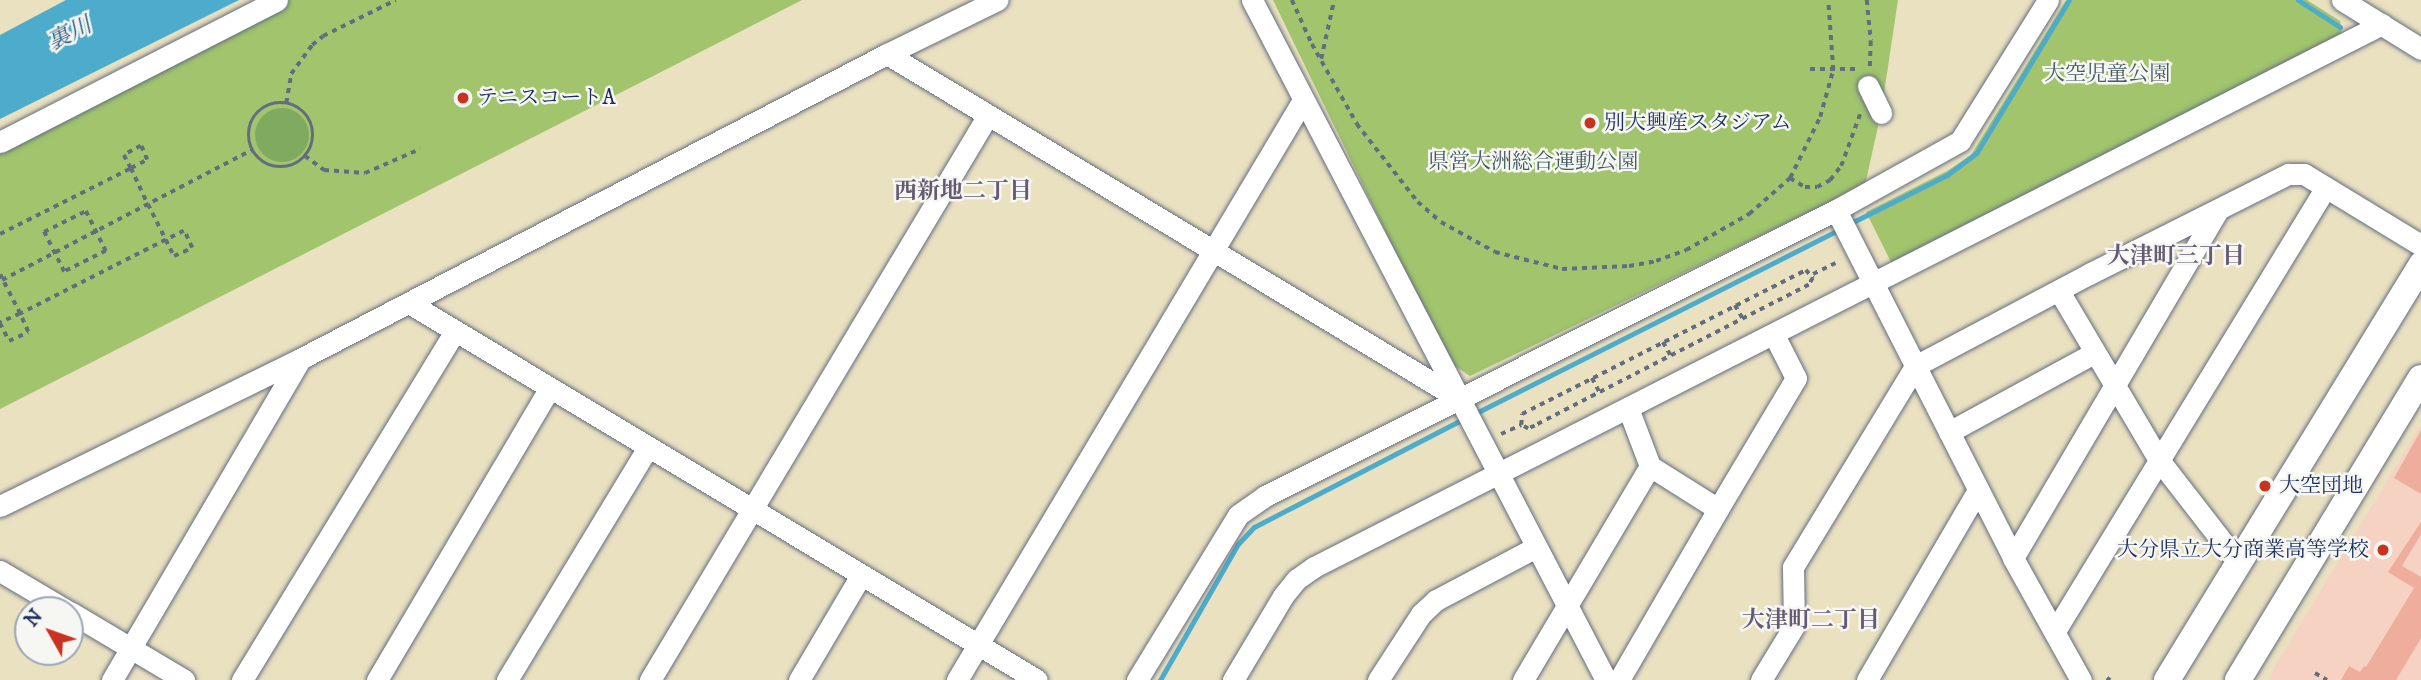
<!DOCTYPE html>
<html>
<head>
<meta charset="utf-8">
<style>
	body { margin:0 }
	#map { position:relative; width:2421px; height:680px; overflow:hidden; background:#eae1c0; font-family:"IM FELL DW Pica","Noto Serif JP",serif }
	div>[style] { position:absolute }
	.built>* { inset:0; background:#f5d2c2 }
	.green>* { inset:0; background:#a1c46d }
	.forest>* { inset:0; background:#80aa60 }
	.round { border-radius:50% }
	.water>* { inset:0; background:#4daccb }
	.stream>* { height:5px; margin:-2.5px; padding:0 2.5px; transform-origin:2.5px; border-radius:2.5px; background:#4daccb }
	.building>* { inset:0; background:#eead9d }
	.path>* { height:3.5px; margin-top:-1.75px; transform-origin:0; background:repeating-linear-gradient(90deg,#636d80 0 5px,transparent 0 10px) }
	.path>.ring { margin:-1.75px; padding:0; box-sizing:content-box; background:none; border:3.5px solid #636d80; border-radius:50% }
	.roads { filter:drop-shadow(0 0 2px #636d80) drop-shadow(0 0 2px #636d80) }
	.minor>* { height:21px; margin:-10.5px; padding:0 10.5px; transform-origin:10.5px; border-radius:10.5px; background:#fff }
	.major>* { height:26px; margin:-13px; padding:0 13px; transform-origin:13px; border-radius:13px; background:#fff }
	.dots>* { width:19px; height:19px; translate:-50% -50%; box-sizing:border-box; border:4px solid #f6f6f2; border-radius:50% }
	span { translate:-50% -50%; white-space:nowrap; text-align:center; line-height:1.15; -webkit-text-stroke:5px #f6f6f2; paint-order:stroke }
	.park-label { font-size:21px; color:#435c62 }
	.poi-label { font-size:21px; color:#1b2f5e }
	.left { translate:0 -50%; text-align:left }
	.right { translate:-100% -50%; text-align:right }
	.water-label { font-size:23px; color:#2c5b84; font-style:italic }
	.neighbourhood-label { font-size:23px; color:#655b74; font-weight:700 }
	.north { position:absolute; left:14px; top:596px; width:70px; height:70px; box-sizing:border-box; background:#f6f6f2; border:2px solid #9ea6b7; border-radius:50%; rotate:310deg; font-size:19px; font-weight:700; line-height:28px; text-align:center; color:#1b2f5e }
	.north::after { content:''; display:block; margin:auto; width:24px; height:32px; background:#c8321e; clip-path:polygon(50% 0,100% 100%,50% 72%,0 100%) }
</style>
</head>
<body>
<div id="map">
	<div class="built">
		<i style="clip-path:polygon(2421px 425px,2421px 680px,2270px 680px,2275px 666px)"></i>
	</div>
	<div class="green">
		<i style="clip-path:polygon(281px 0,802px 0,0 409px,0 143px)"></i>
		<i style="clip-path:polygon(1273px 0,1898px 0,1881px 113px,1865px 185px,1470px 376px,1449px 362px)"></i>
		<i style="clip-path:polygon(2066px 0,2307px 0,2340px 21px,2342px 37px,1892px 264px,1866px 212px,1947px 171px,1971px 155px)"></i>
	</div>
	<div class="forest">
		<i class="round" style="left:255px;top:108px;width:54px;height:54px"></i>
	</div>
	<div class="water">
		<i style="clip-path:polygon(66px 0,239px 0,0 119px,0 35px)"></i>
	</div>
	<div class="stream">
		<i style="left:2298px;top:0;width:50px;rotate:32.7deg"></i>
		<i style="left:1849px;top:224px;width:110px;rotate:-26.6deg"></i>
		<i style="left:1947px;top:175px;width:38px;rotate:-37deg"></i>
		<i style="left:1977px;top:152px;width:178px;rotate:-58.8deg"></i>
		<i style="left:1474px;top:414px;width:410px;rotate:-26.8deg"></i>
		<i style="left:1160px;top:680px;width:157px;rotate:-60.2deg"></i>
		<i style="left:1238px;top:544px;width:23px;rotate:-47deg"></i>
		<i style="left:1254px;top:527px;width:237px;rotate:-27.3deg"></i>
	</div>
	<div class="building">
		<i style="clip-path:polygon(2421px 430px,2421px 494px,2394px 478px)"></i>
		<i style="clip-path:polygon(2421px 522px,2421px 534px,2402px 566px,2421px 577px,2421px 638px,2396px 680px,2341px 680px,2349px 666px,2360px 672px,2364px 666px,2366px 667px,2414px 588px,2388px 572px)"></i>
	</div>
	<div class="path">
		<i style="left:1292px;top:0;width:48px;rotate:65.6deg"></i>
		<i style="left:1312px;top:44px;width:92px;rotate:60.6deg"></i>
		<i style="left:1357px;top:124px;width:99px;rotate:52deg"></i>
		<i style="left:1418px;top:202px;width:30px;rotate:41deg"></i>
		<i style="left:1441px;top:222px;width:62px;rotate:29.1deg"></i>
		<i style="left:1495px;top:252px;width:69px;rotate:14.2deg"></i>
		<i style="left:1562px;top:269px;width:67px;rotate:-2.6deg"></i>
		<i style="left:1629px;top:266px;width:27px;rotate:-10deg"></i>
		<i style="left:1656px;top:261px;width:32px;rotate:-20deg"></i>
		<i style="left:1686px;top:250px;width:73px;rotate:-29.7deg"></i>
		<i style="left:1749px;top:214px;width:55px;rotate:-41.3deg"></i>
		<i style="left:1790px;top:178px;width:68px;rotate:-63.8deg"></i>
		<i style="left:1820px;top:117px;width:49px;rotate:-74.5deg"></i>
		<i style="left:1833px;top:70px;width:70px;rotate:-94.1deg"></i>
		<i style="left:1867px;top:0;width:41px;rotate:84.4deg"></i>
		<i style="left:1871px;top:41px;width:28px;rotate:92deg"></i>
		<i style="left:1321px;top:59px;width:60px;rotate:-77.6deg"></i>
		<i style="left:1810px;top:69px;width:47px"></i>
		<i class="ring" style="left:249px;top:103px;width:60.5px;height:60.5px"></i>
		<i style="left:286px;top:103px;width:29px;rotate:-80deg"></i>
		<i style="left:291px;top:74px;width:36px;rotate:-54deg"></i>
		<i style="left:312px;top:45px;width:14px;rotate:-39deg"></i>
		<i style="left:323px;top:36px;width:81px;rotate:-26.3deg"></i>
		<i style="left:305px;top:156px;width:24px;rotate:36deg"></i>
		<i style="left:324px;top:170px;width:41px;rotate:4.2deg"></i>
		<i style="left:365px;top:173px;width:60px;rotate:-23.6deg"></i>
		<i style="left:1790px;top:178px;width:17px;rotate:31deg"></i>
		<i style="left:1805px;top:187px;width:12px"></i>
		<i style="left:1817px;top:187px;width:15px;rotate:-28deg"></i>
		<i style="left:1830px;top:180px;width:18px;rotate:-52deg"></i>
		<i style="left:1841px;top:166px;width:55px;rotate:-69.9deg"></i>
		<i style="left:86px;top:211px;width:45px;rotate:63.4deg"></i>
		<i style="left:106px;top:251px;width:47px;rotate:153.4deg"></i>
		<i style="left:64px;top:272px;width:45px;rotate:-116.6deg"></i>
		<i style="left:44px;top:232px;width:47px;rotate:-26.6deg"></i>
		<i style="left:0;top:234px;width:147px;rotate:-26.7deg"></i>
		<i style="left:131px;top:168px;width:18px;rotate:-27deg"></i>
		<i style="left:147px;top:160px;width:15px;rotate:-113deg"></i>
		<i style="left:141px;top:146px;width:19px;rotate:152deg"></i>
		<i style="left:124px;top:155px;width:15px;rotate:62deg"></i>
		<i style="left:131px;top:168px;width:40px;rotate:65deg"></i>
		<i style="left:148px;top:204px;width:58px;rotate:63.4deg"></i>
		<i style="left:174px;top:256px;width:20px;rotate:-24deg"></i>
		<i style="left:192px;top:248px;width:19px;rotate:-115deg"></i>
		<i style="left:184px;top:231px;width:20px;rotate:153deg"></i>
		<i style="left:166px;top:240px;width:164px;rotate:153.1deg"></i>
		<i style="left:20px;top:314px;width:22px;rotate:156deg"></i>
		<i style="left:0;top:323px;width:20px;rotate:63deg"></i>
		<i style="left:9px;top:341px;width:21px;rotate:-25deg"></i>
		<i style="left:28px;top:332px;width:20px;rotate:-114deg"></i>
		<i style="left:20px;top:314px;width:44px;rotate:-117.1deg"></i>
		<i style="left:1806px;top:270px;width:11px;rotate:49deg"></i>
		<i style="left:1813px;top:278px;width:8px;rotate:120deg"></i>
		<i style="left:1809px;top:285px;width:308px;rotate:152.8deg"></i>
		<i style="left:1535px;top:426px;width:8px;rotate:157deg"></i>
		<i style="left:1528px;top:429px;width:8px;rotate:-150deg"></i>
		<i style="left:1521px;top:425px;width:11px;rotate:-85deg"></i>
		<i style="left:1522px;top:414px;width:318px;rotate:-26.9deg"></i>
		<i style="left:1813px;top:274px;width:25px;rotate:-26deg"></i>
		<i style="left:2px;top:280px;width:282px;rotate:-27.5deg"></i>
		<i style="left:1735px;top:305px;width:16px;rotate:60deg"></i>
		<i style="left:1663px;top:342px;width:16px;rotate:60deg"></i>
		<i style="left:1592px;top:378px;width:17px;rotate:62deg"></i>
		<i style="left:1501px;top:434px;width:22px;rotate:-24deg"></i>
		<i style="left:2315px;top:673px;width:14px;rotate:30deg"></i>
		<i style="left:2107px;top:678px;width:4px;rotate:34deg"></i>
	</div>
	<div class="roads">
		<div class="minor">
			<i style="left:1252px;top:0;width:767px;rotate:62.5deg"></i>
			<i style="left:2342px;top:0;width:93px;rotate:31.8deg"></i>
			<i style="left:887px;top:54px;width:667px;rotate:31.07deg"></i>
			<i style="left:1868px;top:86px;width:30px;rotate:64deg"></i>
			<i style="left:0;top:142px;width:311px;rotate:-27.1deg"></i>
			<i style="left:1836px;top:210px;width:390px;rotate:63deg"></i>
			<i style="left:2013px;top:558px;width:140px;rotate:60.9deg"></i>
			<i style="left:2059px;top:291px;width:196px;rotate:59.4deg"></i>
			<i style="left:2159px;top:460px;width:130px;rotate:52.2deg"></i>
			<i style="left:409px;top:303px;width:732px;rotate:30.98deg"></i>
			<i style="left:1949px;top:432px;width:165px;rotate:-28.6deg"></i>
			<i style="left:0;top:506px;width:334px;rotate:-26.1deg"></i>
			<i style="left:300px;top:359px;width:662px;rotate:-27.46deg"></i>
			<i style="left:887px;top:54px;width:123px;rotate:-26.1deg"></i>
			<i style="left:1718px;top:509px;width:152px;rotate:-59.2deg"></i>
			<i style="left:1796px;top:378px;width:48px;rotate:-117.1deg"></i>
			<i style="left:2013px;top:558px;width:404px;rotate:-59.5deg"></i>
			<i style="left:0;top:571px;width:77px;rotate:30.6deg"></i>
			<i style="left:70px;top:612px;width:133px;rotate:30.8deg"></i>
			<i style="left:2055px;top:631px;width:520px;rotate:-58.6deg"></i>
			<i style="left:112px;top:680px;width:372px;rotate:-59.6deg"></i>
			<i style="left:242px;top:680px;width:409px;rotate:-58.6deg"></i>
			<i style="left:377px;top:680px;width:339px;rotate:-59.4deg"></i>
			<i style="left:507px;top:680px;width:272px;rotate:-58.8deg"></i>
			<i style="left:650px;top:680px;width:658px;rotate:-59.11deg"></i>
			<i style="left:799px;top:680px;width:122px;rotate:-59.4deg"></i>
			<i style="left:957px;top:680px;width:675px;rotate:-59.18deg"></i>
			<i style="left:1137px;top:680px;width:193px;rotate:-58.5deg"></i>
			<i style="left:1238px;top:515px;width:33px;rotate:-35deg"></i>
			<i style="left:1265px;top:496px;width:639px;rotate:-26.61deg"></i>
			<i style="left:1836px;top:210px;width:142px;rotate:-29.1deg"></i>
			<i style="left:1960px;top:141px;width:166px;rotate:-58deg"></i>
			<i style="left:1233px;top:680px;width:98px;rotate:-59.2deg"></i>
			<i style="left:1283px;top:596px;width:22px;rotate:-51deg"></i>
			<i style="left:1297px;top:579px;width:21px;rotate:-35deg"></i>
			<i style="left:1314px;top:567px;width:1198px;rotate:-26.95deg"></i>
			<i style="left:1378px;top:680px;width:79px;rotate:-56.9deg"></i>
			<i style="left:1421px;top:614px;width:21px;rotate:-43deg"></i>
			<i style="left:1436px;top:600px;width:113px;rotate:-27.9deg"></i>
			<i style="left:1523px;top:680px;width:249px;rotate:-59.3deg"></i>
			<i style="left:1619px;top:680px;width:198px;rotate:-59.9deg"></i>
			<i style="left:1718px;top:509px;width:80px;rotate:-147.7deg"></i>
			<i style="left:1650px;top:466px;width:62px;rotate:-110.8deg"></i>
			<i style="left:1761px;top:680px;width:63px;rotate:-58.6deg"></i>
			<i style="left:1794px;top:626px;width:59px;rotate:-91deg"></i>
			<i style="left:1793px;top:567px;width:235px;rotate:-58.7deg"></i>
			<i style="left:1915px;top:366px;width:197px;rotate:-27.9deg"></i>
			<i style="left:2089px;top:274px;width:223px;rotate:-26.7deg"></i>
			<i style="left:2288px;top:174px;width:16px"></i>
			<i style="left:2304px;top:174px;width:137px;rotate:31.3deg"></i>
			<i style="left:1867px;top:680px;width:220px;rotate:-59.7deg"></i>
		</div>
		<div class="major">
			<i style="left:2167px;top:680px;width:487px;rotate:-58.5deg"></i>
			<i style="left:2238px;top:680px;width:353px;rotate:-58.8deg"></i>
		</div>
	</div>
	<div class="dots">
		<i style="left:463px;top:98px;background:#c8321e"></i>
		<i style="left:1590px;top:123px;background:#c8321e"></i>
		<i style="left:2265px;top:486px;background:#c8321e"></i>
		<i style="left:2383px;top:550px;background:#c8321e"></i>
	</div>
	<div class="park-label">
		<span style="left:2107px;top:74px">大空児童公園</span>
		<span style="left:1533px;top:162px">県営大洲総合運動公園</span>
	</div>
	<div class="poi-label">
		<span class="left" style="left:477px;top:98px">テニスコートA</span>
		<span class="left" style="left:1604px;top:123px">別大興産スタジアム</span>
		<span class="left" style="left:2279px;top:486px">大空団地</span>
		<span class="right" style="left:2369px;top:550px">大分県立大分商業高等学校</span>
	</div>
	<div class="water-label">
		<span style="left:70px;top:35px;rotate:-27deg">裏川</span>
	</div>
	<div class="neighbourhood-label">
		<span style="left:963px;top:192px">西新地二丁目</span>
		<span style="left:2176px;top:257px">大津町三丁目</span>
		<span style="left:1811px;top:621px">大津町二丁目</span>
	</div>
	<div class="north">N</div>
</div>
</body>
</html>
